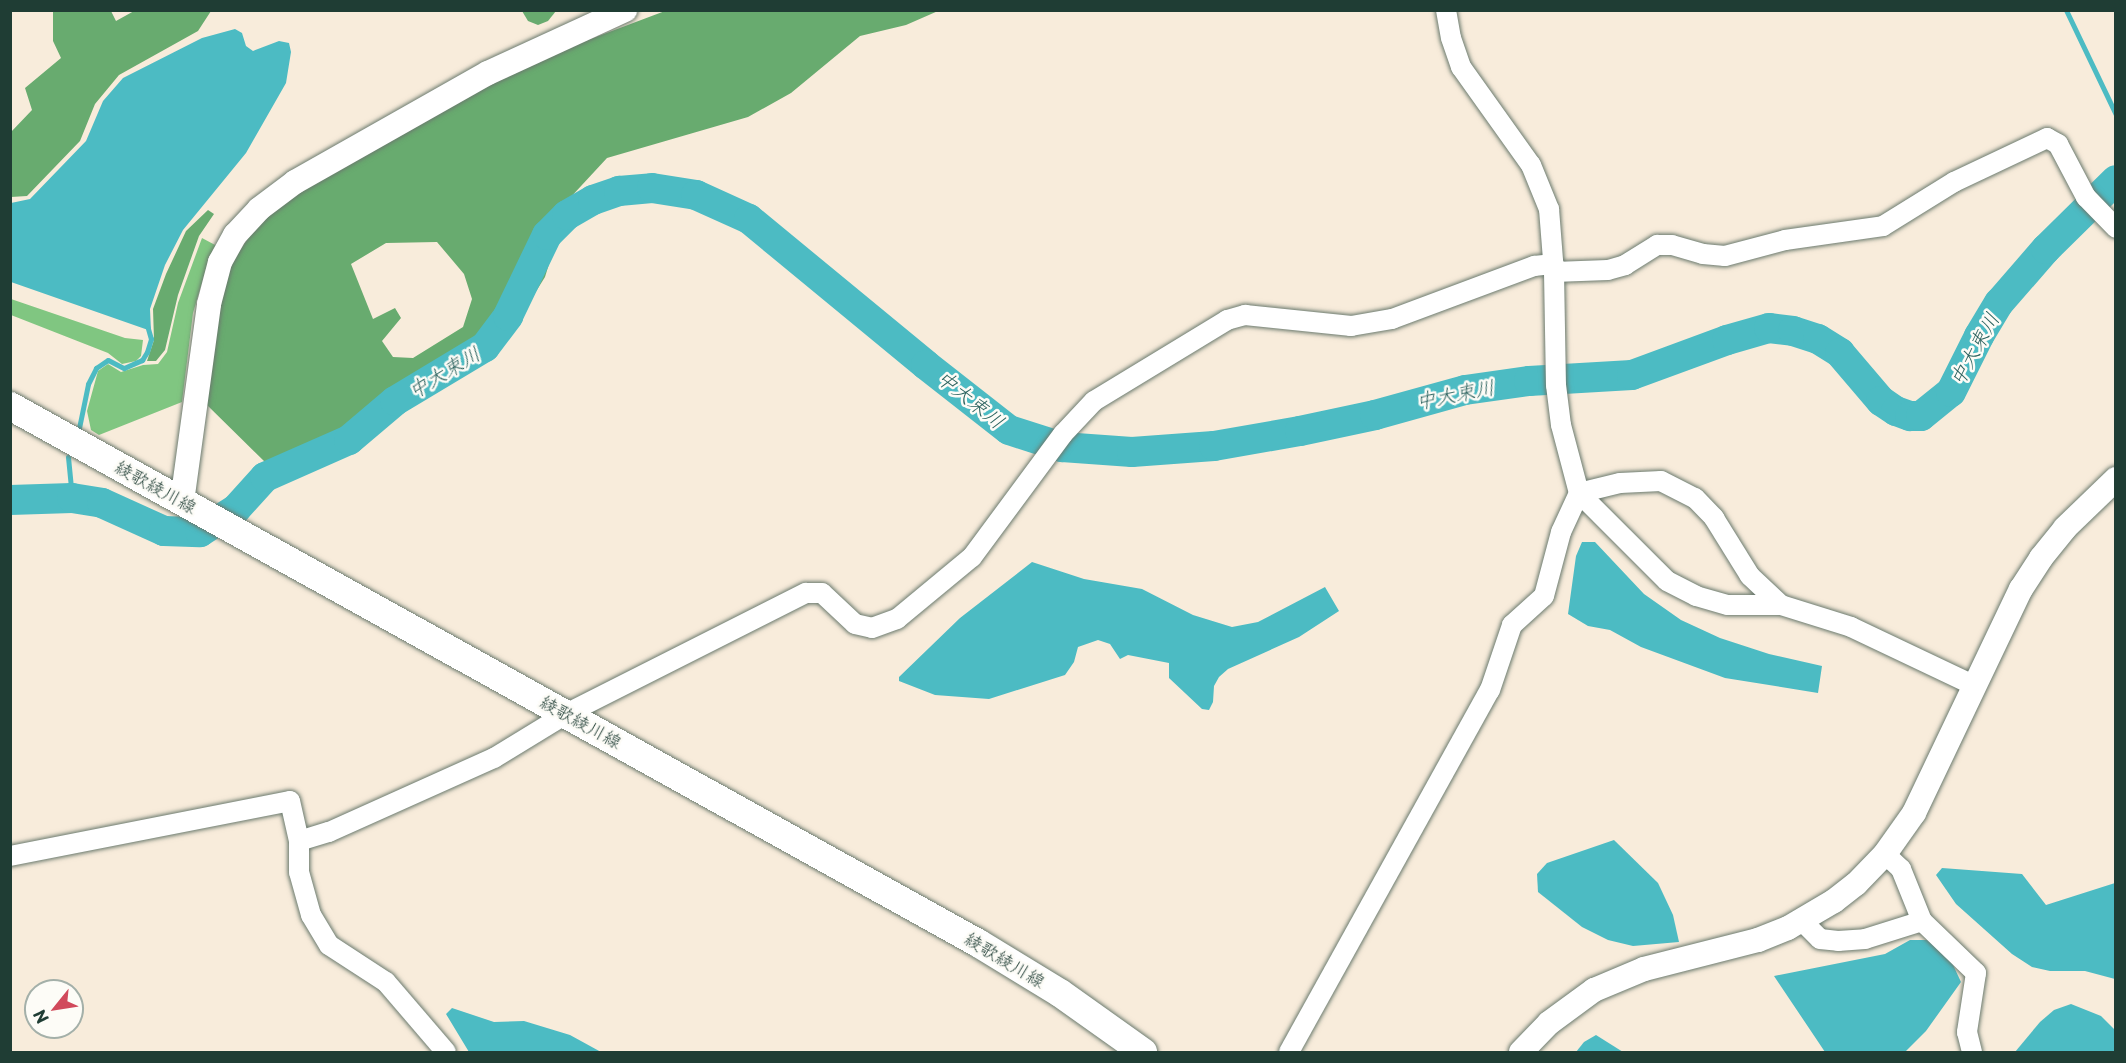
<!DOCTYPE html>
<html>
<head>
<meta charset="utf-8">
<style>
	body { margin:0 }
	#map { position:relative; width:2126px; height:1063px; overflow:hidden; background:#f8ecdb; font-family:"Playpen Sans","Klee One",sans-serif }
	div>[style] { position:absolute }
	.green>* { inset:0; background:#80c681 }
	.forest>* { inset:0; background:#68ab6f }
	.water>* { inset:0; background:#4cbbc3 }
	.stream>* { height:5px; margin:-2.5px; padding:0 2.5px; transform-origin:2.5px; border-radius:2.5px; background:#4cbbc3 }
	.river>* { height:30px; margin:-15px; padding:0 15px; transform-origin:15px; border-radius:15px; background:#4cbbc3 }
	.roads { filter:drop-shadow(0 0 2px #6b7a6e) drop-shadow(0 0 2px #6b7a6e) }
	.minor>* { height:20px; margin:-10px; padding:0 10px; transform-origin:10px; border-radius:10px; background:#fff }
	.tertiary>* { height:24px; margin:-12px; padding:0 12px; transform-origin:12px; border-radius:12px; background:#fff }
	.secondary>* { height:28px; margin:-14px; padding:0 14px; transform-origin:14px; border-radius:14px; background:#fff }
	span { translate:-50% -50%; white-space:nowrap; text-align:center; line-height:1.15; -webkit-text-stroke:5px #fdfcf7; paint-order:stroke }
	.street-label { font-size:18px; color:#1f3d34 }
	.water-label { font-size:20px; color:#2c635f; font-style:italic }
	.frame { position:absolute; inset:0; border:12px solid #1f3d34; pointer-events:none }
	.north { position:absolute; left:24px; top:979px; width:60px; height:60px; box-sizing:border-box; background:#fdfcf7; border:2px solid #a4b0a9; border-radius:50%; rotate:240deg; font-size:16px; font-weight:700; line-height:24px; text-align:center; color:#1f3d34 }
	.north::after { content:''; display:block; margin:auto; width:21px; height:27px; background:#d1495b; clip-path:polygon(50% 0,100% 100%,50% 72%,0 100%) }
</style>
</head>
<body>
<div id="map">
	<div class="green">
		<i style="clip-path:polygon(202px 238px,217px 246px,206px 269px,193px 313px,182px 402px,99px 435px,91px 430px,87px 411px,98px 371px,108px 364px,121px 372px,143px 365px,158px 364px,167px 352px,178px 303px)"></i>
		<i style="clip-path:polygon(11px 299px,125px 338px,143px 340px,141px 356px,136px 361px,122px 364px,108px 353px,11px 315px)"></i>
	</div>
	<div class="forest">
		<i style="clip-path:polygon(53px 11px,111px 11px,116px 21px,134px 11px,211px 11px,198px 31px,119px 75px,95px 104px,80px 141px,27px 196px,11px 197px,11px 132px,32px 110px,25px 88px,61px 58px,53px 41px)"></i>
		<i style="clip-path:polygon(522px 11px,556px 11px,548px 21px,538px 25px,528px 21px)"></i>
		<i style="clip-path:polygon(evenodd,665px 11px,938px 11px,906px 25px,860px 36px,791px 93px,748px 117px,607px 158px,569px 199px,545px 277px,510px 333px,385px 401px,342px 433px,265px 462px,206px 404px,214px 329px,232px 262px,260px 221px,298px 192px,459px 101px,556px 52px,665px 11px,437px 242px,464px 274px,472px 299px,463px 327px,413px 358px,393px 357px,382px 341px,401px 318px,395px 308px,373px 319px,351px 264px,386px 243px,437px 242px)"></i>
		<i style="clip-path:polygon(208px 210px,214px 214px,199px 236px,178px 295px,165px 350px,156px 361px,147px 361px,154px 340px,153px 309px,166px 274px,186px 231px)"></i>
	</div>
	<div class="water">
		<i style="clip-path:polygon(235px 29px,242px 33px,246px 46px,253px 51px,279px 41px,289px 43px,291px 52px,286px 83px,246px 153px,183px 230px,165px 265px,150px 309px,151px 331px,11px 282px,11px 203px,30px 199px,86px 141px,103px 101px,123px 78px,202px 38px)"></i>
		<i style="clip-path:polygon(1582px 542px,1595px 542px,1644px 594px,1681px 620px,1720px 638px,1769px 654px,1822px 666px,1818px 693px,1725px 678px,1641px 647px,1610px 630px,1588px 626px,1568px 614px,1576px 556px)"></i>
		<i style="clip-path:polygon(1032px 562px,1084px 579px,1142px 589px,1193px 615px,1232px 627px,1258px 622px,1325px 587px,1339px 611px,1299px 637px,1228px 669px,1219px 677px,1214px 686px,1213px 702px,1209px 710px,1202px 709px,1169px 678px,1169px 663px,1128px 655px,1120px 659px,1110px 644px,1098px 640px,1078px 647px,1074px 662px,1065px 675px,989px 699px,935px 695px,899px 681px,899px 677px,960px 618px)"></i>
		<i style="clip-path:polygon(1614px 840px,1658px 883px,1673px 915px,1679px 942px,1633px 946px,1608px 940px,1582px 927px,1538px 892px,1537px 874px,1547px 863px)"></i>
		<i style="clip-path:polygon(1942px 868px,2022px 874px,2046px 905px,2115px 883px,2115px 979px,2085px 971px,2050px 971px,2032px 967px,2012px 954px,1956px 904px,1936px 875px)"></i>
		<i style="clip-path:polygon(1910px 940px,1931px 940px,1948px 954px,1961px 982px,1926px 1031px,1905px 1052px,1825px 1052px,1774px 976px,1885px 954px)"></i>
		<i style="clip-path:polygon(2071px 1004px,2101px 1016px,2115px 1030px,2115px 1052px,2015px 1052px,2040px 1022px,2054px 1010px)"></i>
		<i style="clip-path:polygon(452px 1008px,494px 1022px,524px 1021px,570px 1035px,601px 1052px,469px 1052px,446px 1014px)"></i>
		<i style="clip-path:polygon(1596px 1035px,1623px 1052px,1576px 1052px,1584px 1042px)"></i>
	</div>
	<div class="stream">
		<i style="left:2066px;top:10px;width:116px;rotate:64.5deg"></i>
		<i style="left:79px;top:428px;width:45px;rotate:-78.4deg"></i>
		<i style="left:88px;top:384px;width:18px;rotate:-63deg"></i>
		<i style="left:96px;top:368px;width:14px;rotate:-34deg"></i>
		<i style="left:108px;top:360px;width:18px;rotate:27deg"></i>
		<i style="left:124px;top:368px;width:20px;rotate:-24deg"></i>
		<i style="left:142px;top:360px;width:9px;rotate:-58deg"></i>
		<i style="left:147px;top:352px;width:14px;rotate:-73deg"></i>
		<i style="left:151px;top:339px;width:15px;rotate:-106deg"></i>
		<i style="left:68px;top:457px;width:41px;rotate:84.4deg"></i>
	</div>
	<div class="river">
		<i style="left:10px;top:500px;width:62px;rotate:-1.8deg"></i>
		<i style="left:72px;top:498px;width:30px;rotate:9deg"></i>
		<i style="left:102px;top:503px;width:68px;rotate:24.3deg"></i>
		<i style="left:164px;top:531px;width:36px;rotate:2deg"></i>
		<i style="left:200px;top:532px;width:43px;rotate:-32.6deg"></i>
		<i style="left:236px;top:509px;width:43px;rotate:-47.8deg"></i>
		<i style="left:265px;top:477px;width:92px;rotate:-23.8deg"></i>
		<i style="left:349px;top:440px;width:60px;rotate:-40.3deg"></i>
		<i style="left:395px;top:401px;width:105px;rotate:-31deg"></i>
		<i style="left:485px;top:347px;width:39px;rotate:-53deg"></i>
		<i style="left:508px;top:316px;width:90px;rotate:-64.3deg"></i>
		<i style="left:547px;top:235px;width:28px;rotate:-45deg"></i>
		<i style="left:567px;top:215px;width:30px;rotate:-30deg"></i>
		<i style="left:593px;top:200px;width:28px;rotate:-19deg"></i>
		<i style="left:619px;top:191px;width:33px;rotate:-5deg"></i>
		<i style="left:652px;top:188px;width:45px;rotate:9deg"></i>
		<i style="left:696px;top:195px;width:58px;rotate:24.4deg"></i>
		<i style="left:749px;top:219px;width:229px;rotate:39.5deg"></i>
		<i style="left:926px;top:365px;width:105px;rotate:38.1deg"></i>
		<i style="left:1009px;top:430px;width:56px;rotate:17.8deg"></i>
		<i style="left:1062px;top:447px;width:70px;rotate:4.1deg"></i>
		<i style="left:1132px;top:452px;width:82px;rotate:-4.2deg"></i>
		<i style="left:1214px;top:446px;width:87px;rotate:-9.9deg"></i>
		<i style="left:1300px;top:431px;width:77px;rotate:-12deg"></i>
		<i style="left:1375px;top:415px;width:93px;rotate:-15.5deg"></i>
		<i style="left:1465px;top:390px;width:65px;rotate:-8deg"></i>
		<i style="left:1529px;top:381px;width:103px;rotate:-3.3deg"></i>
		<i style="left:1632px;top:375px;width:101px;rotate:-20.2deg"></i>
		<i style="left:1727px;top:340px;width:44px;rotate:-15.9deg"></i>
		<i style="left:1769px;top:328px;width:24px;rotate:7deg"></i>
		<i style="left:1793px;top:331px;width:26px;rotate:18deg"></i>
		<i style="left:1818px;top:339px;width:26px;rotate:32deg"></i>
		<i style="left:1840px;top:353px;width:63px;rotate:49.5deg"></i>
		<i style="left:1881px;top:401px;width:18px;rotate:34deg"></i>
		<i style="left:1896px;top:411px;width:15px;rotate:20deg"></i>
		<i style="left:1910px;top:416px;width:11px"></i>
		<i style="left:1921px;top:416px;width:38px;rotate:-39deg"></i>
		<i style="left:1951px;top:392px;width:63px;rotate:-63.4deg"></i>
		<i style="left:1979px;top:336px;width:39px;rotate:-59deg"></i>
		<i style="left:1999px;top:303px;width:72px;rotate:-49deg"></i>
		<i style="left:2046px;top:249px;width:98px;rotate:-44.6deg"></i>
	</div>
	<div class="roads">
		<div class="minor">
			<i style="left:1446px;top:10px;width:28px;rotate:80deg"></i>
			<i style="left:1451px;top:38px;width:31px;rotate:71deg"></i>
			<i style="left:1461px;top:67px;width:120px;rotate:54.5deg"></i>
			<i style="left:1531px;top:165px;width:48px;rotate:67.8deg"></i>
			<i style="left:1549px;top:209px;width:63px;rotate:85.5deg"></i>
			<i style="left:1554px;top:272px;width:113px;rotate:89deg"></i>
			<i style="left:1556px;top:385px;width:40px;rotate:82.9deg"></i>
			<i style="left:1561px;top:425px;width:70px;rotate:75.2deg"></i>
			<i style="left:1579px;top:493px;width:124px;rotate:45deg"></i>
			<i style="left:1667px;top:581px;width:33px;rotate:27deg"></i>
			<i style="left:1696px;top:596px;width:33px;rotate:16deg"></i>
			<i style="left:1728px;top:605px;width:53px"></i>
			<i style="left:1781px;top:605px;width:73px;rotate:17.4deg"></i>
			<i style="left:1851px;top:627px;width:137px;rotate:25.4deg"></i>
			<i style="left:1554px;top:272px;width:54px;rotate:-2.1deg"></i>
			<i style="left:1608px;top:270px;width:18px;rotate:-16deg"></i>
			<i style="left:1625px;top:265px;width:38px;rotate:-32deg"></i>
			<i style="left:1657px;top:245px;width:15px"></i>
			<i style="left:1672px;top:245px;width:32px;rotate:16deg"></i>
			<i style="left:1703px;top:254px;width:22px;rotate:5deg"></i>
			<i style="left:1725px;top:256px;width:62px;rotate:-14.9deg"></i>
			<i style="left:1785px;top:240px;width:99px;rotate:-8.1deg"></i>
			<i style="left:1883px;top:226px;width:84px;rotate:-31.8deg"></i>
			<i style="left:1954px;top:182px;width:103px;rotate:-25.3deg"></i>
			<i style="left:2047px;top:138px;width:13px;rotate:29deg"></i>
			<i style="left:2058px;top:144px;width:60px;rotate:62.2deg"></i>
			<i style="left:2086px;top:197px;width:43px;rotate:45.9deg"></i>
			<i style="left:1579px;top:493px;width:42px;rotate:-13.7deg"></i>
			<i style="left:1620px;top:483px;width:41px;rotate:-2.8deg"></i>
			<i style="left:1661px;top:481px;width:38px;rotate:27deg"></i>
			<i style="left:1695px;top:498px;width:28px;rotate:46deg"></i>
			<i style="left:1714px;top:518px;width:68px;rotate:58.2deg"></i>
			<i style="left:1750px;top:576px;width:42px;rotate:43.1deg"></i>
			<i style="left:299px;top:841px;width:31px;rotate:-17deg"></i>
			<i style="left:329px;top:832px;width:181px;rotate:-24.2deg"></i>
			<i style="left:494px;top:758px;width:84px;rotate:-31.4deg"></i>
			<i style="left:566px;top:714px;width:269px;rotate:-26.8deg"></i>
			<i style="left:806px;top:593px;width:16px"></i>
			<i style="left:822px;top:593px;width:45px;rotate:43.2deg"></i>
			<i style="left:855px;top:624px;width:17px;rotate:13deg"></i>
			<i style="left:872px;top:628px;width:27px;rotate:-20deg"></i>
			<i style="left:897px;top:619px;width:97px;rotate:-39.6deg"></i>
			<i style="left:972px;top:557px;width:153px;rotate:-53.5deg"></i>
			<i style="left:1063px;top:434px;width:45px;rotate:-46.8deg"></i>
			<i style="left:1094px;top:401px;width:156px;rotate:-31.3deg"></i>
			<i style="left:1227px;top:320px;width:19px;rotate:-16deg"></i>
			<i style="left:1245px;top:315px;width:107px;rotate:5.9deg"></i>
			<i style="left:1351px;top:326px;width:42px;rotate:-9.7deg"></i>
			<i style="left:1392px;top:319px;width:152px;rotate:-20.5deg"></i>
			<i style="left:1534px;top:266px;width:20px;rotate:-6deg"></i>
			<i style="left:1885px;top:854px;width:22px;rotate:43deg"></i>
			<i style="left:1901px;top:869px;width:56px;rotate:68deg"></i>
			<i style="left:10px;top:856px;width:285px;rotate:-11.1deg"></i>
			<i style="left:290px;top:801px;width:41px;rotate:77.3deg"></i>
			<i style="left:299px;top:841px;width:31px;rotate:90deg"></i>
			<i style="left:299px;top:872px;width:45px;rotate:74.4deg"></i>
			<i style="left:311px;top:915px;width:35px;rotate:59deg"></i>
			<i style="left:329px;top:945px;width:68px;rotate:33deg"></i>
			<i style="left:386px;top:982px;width:92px;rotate:49.4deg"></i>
			<i style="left:1802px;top:921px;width:25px;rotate:45deg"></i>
			<i style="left:1820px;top:939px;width:18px;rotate:6deg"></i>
			<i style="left:1838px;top:941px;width:27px;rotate:-4deg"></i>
			<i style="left:1865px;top:939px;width:60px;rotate:-17.5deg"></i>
			<i style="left:1922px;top:921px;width:75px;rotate:43.9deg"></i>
			<i style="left:1976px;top:973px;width:60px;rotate:98.7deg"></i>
			<i style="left:1967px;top:1032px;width:21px;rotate:76deg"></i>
			<i style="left:1289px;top:1052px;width:414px;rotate:-61deg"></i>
			<i style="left:1490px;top:690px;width:69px;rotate:-71.3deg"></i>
			<i style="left:1512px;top:625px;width:43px;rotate:-42.2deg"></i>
			<i style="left:1544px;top:596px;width:66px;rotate:-75.1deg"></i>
			<i style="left:1561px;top:532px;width:43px;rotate:-65.2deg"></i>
		</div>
		<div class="tertiary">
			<i style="left:182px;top:502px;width:200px;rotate:-82.2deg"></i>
			<i style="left:209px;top:304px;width:43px;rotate:-75.3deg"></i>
			<i style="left:220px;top:262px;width:31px;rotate:-61deg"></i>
			<i style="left:235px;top:235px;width:35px;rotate:-47deg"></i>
			<i style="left:259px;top:209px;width:45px;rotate:-36.9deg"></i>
			<i style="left:295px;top:182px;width:222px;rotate:-29.5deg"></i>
			<i style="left:488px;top:73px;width:151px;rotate:-24.7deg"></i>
			<i style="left:1521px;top:1052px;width:40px;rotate:-46deg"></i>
			<i style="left:1549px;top:1023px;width:56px;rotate:-36.3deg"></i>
			<i style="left:1594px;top:990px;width:54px;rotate:-22.8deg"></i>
			<i style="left:1644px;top:969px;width:118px;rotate:-14.3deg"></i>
			<i style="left:1758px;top:940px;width:32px;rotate:-22deg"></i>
			<i style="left:1788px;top:928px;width:53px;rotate:-30.4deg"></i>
			<i style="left:1834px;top:901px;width:28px;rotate:-38deg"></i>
			<i style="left:1856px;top:884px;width:42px;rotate:-46deg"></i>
			<i style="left:1885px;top:854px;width:50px;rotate:-54.7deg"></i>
			<i style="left:1914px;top:813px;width:248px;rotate:-64.5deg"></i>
			<i style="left:2021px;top:589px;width:37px;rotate:-57deg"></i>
			<i style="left:2041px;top:558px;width:38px;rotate:-51deg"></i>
			<i style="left:2065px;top:528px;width:71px;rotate:-43.9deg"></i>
		</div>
		<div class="secondary">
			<i style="left:10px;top:406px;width:1107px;rotate:29.02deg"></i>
			<i style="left:978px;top:943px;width:96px;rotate:31.4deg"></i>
			<i style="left:1060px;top:993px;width:102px;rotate:35.4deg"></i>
		</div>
	</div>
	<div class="street-label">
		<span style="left:156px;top:487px;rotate:29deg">綾歌綾川線</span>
		<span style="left:581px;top:722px;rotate:29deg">綾歌綾川線</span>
		<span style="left:1005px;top:960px;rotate:31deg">綾歌綾川線</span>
	</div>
	<div class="water-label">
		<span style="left:1974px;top:349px;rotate:-61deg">中大束川</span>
		<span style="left:444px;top:372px;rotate:-31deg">中大束川</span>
		<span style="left:1455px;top:394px;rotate:-11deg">中大束川</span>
		<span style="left:971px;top:399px;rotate:39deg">中大束川</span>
	</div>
	<div class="frame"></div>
	<div class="north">N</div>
</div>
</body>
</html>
